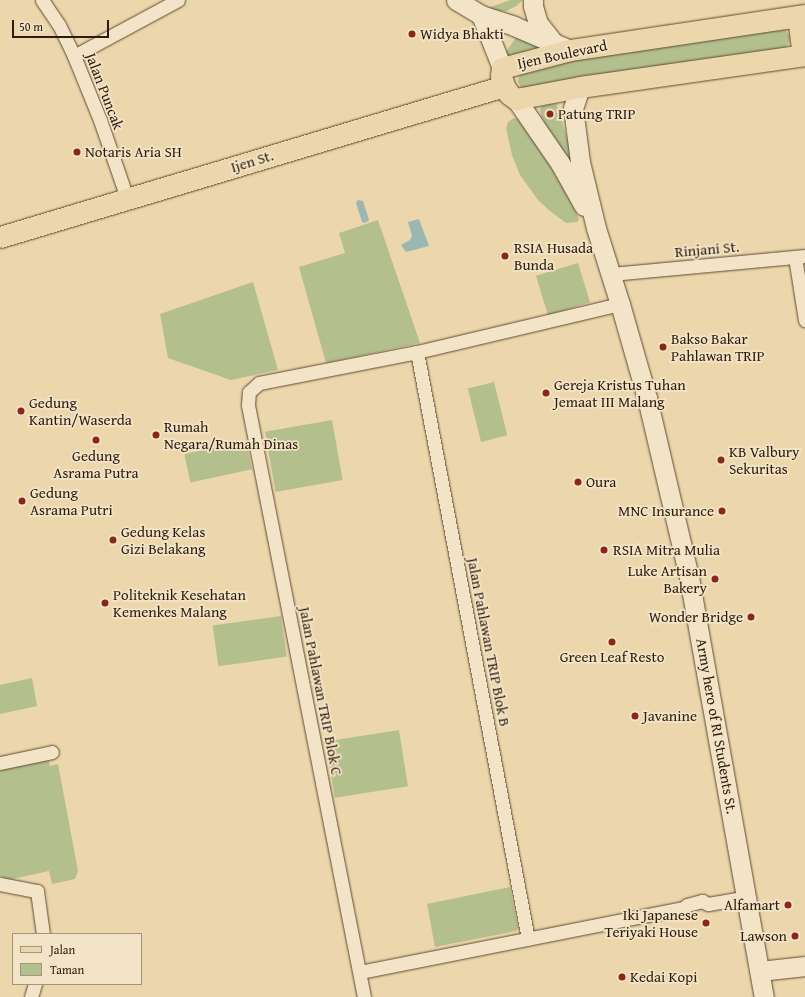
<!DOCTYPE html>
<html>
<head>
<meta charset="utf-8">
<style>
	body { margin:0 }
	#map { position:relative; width:805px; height:997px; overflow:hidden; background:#ecd6ab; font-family:"Gentium Book Plus",serif }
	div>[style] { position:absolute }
	.green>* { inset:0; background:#b3bf8c; transform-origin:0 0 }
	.water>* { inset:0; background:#9ab7b1 }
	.roads { filter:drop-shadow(0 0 1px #5e4a33) drop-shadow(0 0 1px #5e4a33) }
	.street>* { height:13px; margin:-6.5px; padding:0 6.5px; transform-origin:6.5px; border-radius:6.5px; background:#f3e4c8 }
	.secondary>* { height:19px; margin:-9.5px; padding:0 9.5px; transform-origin:9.5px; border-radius:9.5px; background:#f3e4c8 }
	.primary>* { height:21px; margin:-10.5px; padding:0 10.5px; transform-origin:10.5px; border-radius:10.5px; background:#ecd6ab }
	.dots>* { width:11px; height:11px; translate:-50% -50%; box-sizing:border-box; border:2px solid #f3e4c8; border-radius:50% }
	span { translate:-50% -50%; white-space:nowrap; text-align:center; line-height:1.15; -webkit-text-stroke:3.5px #f3e4c8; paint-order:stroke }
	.poi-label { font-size:15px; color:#2e1c0b }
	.left { translate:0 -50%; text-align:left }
	.right { translate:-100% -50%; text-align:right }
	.street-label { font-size:15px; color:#2e1c0b }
	.legend { position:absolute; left:12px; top:933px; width:130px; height:52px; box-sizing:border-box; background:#f3e4c8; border:1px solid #a4947c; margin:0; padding:5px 7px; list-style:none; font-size:12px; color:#2e1c0b }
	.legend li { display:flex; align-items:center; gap:8px; height:20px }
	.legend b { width:20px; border:1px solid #a4947c }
	.scale { position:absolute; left:12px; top:20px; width:97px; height:18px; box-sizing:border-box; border:2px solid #2e1c0b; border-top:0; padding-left:5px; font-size:12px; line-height:14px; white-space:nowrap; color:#2e1c0b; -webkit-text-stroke:3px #f3e4c8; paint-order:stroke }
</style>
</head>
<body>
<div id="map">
	<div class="green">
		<i style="clip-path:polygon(510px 0,523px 0,516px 6px,506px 11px,497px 11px,488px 8px)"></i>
		<i style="clip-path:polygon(783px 26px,790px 36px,790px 41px,785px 50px,523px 90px,518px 82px,519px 74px,573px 55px)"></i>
		<i style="clip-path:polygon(518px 35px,540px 44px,541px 49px,507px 59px,505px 53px)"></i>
		<i style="clip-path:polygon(550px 103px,556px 104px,559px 111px,577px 173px,560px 150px,541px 116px,540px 109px,542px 106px)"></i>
		<i style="clip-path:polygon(514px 118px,521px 120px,534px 136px,573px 206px,579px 219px,577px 222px,566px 223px,550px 211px,538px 200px,520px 175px,512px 155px,506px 128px,508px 122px)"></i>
		<i style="clip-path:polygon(378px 220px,420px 343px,326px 363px,299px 267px,345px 253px,339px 233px)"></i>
		<i style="left:578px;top:263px;width:41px;height:44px;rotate:73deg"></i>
		<i style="clip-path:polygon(253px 282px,278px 370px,231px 380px,168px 358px,160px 314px)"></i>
		<i style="left:494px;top:382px;width:55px;height:27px;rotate:76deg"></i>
		<i style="left:332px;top:420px;width:61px;height:68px;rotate:80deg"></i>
		<i style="left:246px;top:441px;width:29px;height:63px;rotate:78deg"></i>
		<i style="left:281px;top:616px;width:41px;height:69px;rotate:82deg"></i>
		<i style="clip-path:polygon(32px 678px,37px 706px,0 714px,0 685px)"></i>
		<i style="left:399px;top:730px;width:57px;height:74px;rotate:81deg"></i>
		<i style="clip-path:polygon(48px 758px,50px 766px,58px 764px,78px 871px,75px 879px,52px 884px,49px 871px,8px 880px,0 876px,0 769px)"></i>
		<i style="clip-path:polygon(510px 887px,518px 928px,516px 931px,435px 947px,427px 904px)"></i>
	</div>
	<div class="water">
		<i style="clip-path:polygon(358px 200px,363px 201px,369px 220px,365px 223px,362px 222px,356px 203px)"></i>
		<i style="clip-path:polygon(419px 219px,429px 246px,406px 252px,401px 245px,410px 240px,412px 236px,408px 222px)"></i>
	</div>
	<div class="roads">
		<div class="street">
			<i style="left:42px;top:0;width:30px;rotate:56deg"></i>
			<i style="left:59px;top:25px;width:34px;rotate:64deg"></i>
			<i style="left:74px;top:56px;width:69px;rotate:67.9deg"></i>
			<i style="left:100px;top:120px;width:83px;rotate:70.9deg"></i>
			<i style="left:74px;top:56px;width:118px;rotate:-28.3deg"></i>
			<i style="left:795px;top:257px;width:64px;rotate:81deg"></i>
			<i style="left:611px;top:274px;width:195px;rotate:-5.3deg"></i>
			<i style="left:417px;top:352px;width:597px;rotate:79.29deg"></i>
			<i style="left:0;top:763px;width:53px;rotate:-11.9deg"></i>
			<i style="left:0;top:884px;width:38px;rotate:11deg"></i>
			<i style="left:37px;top:891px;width:43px;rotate:82.1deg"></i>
			<i style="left:360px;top:972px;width:330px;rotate:-11.2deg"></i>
			<i style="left:684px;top:908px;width:4px;rotate:-45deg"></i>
			<i style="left:687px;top:905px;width:16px;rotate:-15deg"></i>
			<i style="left:702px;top:901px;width:7px;rotate:27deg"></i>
			<i style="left:708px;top:904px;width:40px;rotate:-10deg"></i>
			<i style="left:31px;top:997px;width:14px;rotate:-73deg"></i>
			<i style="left:364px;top:997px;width:603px;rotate:-101.09deg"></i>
			<i style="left:248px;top:405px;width:13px;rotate:-86deg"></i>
			<i style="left:249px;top:392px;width:13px;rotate:-42deg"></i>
			<i style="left:259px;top:383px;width:161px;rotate:-11.1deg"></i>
			<i style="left:417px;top:352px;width:209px;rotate:-13.3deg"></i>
		</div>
		<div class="secondary">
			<i style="left:456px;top:0;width:29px;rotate:31deg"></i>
			<i style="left:481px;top:15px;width:35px;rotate:18deg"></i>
			<i style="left:514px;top:26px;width:61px;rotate:23.2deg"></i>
			<i style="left:533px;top:0;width:6px;rotate:90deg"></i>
			<i style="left:533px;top:6px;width:18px;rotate:74deg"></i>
			<i style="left:538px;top:23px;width:24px;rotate:52deg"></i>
			<i style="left:481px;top:15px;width:57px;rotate:68.4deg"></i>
			<i style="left:580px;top:87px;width:22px;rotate:108deg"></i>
			<i style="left:573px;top:108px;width:54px;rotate:82.6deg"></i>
			<i style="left:580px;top:162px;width:68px;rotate:76.4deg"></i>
			<i style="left:596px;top:228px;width:80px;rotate:72.5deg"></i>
			<i style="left:620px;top:304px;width:98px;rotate:74deg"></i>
			<i style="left:647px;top:398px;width:184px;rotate:76.8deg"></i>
			<i style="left:689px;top:577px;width:427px;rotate:79.9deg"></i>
			<i style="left:516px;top:99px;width:78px;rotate:55.5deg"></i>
			<i style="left:560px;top:163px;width:49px;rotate:60.8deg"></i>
			<i style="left:760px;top:971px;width:45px;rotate:-6.3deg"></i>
		</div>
		<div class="primary">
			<i style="left:805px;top:15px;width:238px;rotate:171.5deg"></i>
			<i style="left:570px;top:50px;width:70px;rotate:165.2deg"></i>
			<i style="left:502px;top:68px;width:8px;rotate:97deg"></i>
			<i style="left:501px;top:76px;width:10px;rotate:73deg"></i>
			<i style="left:504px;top:86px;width:9px;rotate:58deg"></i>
			<i style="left:509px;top:94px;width:9px;rotate:36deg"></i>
			<i style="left:516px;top:99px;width:65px;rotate:-10.6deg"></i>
			<i style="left:580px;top:87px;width:227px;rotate:-8.1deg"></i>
			<i style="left:798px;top:16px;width:39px;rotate:83deg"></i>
			<i style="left:0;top:237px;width:526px;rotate:-16.68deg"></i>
		</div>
	</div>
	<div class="dots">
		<i style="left:412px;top:34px;background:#8f2418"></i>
		<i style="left:550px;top:114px;background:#8f2418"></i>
		<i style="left:77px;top:152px;background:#8f2418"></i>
		<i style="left:505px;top:256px;background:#8f2418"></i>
		<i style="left:663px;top:347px;background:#8f2418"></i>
		<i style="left:546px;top:393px;background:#8f2418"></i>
		<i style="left:21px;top:411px;background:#8f2418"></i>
		<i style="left:156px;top:435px;background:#8f2418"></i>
		<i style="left:96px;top:440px;background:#8f2418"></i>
		<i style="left:721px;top:460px;background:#8f2418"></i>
		<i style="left:578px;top:482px;background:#8f2418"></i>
		<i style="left:22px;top:501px;background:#8f2418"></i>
		<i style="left:722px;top:511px;background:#8f2418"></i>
		<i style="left:113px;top:540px;background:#8f2418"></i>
		<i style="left:604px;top:550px;background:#8f2418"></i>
		<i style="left:715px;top:579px;background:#8f2418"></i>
		<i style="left:105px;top:603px;background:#8f2418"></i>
		<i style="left:751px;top:617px;background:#8f2418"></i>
		<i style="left:612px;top:642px;background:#8f2418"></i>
		<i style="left:635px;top:716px;background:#8f2418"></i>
		<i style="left:788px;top:905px;background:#8f2418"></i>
		<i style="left:706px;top:923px;background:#8f2418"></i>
		<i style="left:795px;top:936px;background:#8f2418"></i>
		<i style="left:622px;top:977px;background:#8f2418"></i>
	</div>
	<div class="poi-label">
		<span class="left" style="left:420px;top:34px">Widya Bhakti</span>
		<span class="left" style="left:558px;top:114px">Patung TRIP</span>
		<span class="left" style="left:85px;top:152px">Notaris Aria SH</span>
		<span class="left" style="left:514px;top:256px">RSIA Husada<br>Bunda</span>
		<span class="left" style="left:671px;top:347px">Bakso Bakar<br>Pahlawan TRIP</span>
		<span class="left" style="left:554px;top:393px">Gereja Kristus Tuhan<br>Jemaat III Malang</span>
		<span class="left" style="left:29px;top:411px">Gedung<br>Kantin/Waserda</span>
		<span class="left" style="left:164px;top:435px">Rumah<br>Negara/Rumah Dinas</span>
		<span class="left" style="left:729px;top:460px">KB Valbury<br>Sekuritas</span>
		<span style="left:96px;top:464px">Gedung<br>Asrama Putra</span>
		<span class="left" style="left:586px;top:482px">Oura</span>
		<span class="left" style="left:30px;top:501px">Gedung<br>Asrama Putri</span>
		<span class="right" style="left:714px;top:511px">MNC Insurance</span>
		<span class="left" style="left:121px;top:540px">Gedung Kelas<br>Gizi Belakang</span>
		<span class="left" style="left:613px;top:550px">RSIA Mitra Mulia</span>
		<span class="right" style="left:707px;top:579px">Luke Artisan<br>Bakery</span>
		<span class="left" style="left:113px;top:603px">Politeknik Kesehatan<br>Kemenkes Malang</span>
		<span class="right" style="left:743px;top:617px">Wonder Bridge</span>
		<span style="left:612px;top:657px">Green Leaf Resto</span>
		<span class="left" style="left:643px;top:716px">Javanine</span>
		<span class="right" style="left:780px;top:905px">Alfamart</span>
		<span class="right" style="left:698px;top:923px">Iki Japanese<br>Teriyaki House</span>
		<span class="right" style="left:787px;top:936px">Lawson</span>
		<span class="left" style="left:630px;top:977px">Kedai Kopi</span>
	</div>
	<div class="street-label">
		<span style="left:562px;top:54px;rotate:-12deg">Ijen Boulevard</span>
		<span style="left:105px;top:91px;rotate:69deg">Jalan Puncak</span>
		<span style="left:252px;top:161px;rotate:-17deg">Ijen St.</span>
		<span style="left:707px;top:249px;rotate:-5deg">Rinjani St.</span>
		<span style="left:489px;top:642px;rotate:79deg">Jalan Pahlawan TRIP Blok B</span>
		<span style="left:321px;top:691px;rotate:79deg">Jalan Pahlawan TRIP Blok C</span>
		<span style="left:717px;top:726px;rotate:80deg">Army hero of RI Students St.</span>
	</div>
	<ul class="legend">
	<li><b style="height:5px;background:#ecd6ab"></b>Jalan</li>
	<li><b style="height:11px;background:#b3bf8c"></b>Taman</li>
	</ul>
	<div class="scale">50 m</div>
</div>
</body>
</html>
